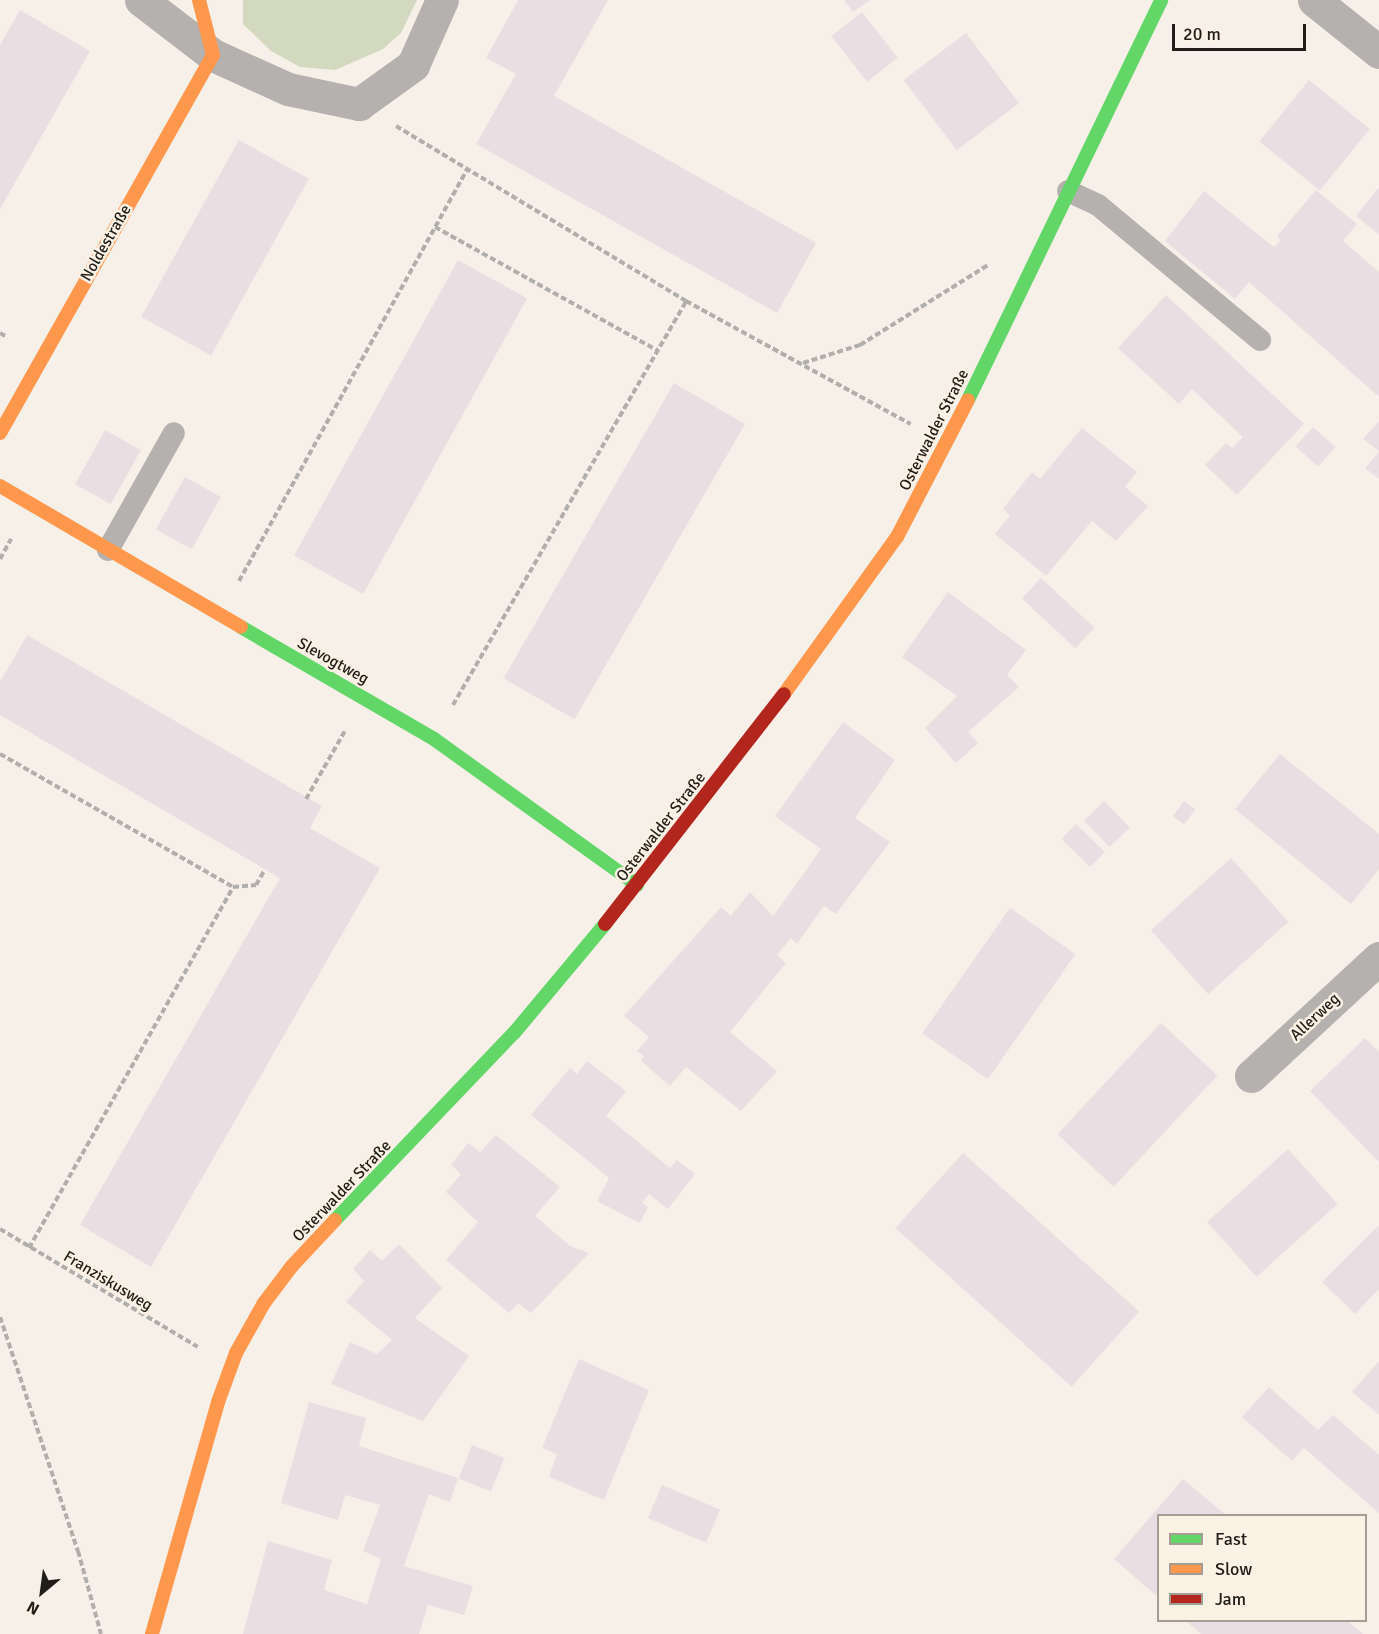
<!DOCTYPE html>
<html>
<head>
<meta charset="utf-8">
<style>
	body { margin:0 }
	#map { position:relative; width:1379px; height:1634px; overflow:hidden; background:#f6f0e9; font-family:Signika,sans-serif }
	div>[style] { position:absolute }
	.green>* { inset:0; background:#d3d9bf }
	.building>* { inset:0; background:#eadee3; transform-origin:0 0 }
	.path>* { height:4px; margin-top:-2px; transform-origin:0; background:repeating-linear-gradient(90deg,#b1afab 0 6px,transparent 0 9px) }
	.lane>* { height:22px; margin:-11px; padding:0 11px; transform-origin:11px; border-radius:11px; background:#b4b1ae }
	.street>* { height:33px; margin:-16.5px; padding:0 16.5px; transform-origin:16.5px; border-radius:16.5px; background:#b4b1ae }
	.fast>* { height:14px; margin:-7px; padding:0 7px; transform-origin:7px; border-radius:7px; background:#63d668 }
	.slow>* { height:14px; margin:-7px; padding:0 7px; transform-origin:7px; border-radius:7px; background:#ff974d }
	.jam>* { height:14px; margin:-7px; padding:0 7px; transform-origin:7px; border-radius:7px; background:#b3261e }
	span { translate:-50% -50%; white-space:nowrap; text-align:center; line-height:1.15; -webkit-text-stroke:5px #fbf1e4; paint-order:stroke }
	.street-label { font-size:16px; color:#211e19 }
	.legend { position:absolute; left:1157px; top:1514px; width:210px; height:108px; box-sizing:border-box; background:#fbf1e4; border:2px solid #a49d93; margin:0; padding:8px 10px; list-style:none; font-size:18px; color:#211e19 }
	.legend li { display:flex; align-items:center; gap:12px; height:30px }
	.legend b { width:30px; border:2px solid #a49d93 }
	.north { position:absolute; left:12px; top:1562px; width:60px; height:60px; -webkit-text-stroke:4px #fbf1e4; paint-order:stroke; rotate:209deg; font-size:16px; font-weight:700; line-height:24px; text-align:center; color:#211e19 }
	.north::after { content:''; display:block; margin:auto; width:21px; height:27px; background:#211e19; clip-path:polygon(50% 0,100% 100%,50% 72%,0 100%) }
	.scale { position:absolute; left:1172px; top:24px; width:134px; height:27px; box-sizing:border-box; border:3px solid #211e19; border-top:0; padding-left:8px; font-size:18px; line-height:21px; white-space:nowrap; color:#211e19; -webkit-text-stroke:4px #fbf1e4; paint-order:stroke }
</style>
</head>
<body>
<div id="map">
	<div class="green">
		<i style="clip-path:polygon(243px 0,417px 0,401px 33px,383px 49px,335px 70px,300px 67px,271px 51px,243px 24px)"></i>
	</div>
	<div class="building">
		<i style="clip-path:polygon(518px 0,608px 0,554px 96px,816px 243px,777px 313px,476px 144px,516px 74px,486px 58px)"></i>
		<i style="clip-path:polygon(844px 0,870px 0,853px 12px)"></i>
		<i style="clip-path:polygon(20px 10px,90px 51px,0 209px,0 45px)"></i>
		<i style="left:862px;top:12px;width:58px;height:39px;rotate:52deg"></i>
		<i style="left:966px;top:33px;width:88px;height:78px;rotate:53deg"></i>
		<i style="left:1309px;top:80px;width:78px;height:79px;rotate:39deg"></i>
		<i style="left:239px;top:140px;width:80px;height:202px;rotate:29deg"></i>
		<i style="clip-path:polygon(1379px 187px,1379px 235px,1356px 216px)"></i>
		<i style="clip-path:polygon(1316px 190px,1357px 224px,1343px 241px,1379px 272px,1379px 397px,1249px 282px,1235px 299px,1165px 241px,1204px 191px,1274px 247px,1281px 240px,1277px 236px)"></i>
		<i style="left:458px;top:260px;width:79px;height:338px;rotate:29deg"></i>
		<i style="clip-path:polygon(1166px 295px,1304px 424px,1237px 495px,1205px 465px,1226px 443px,1232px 448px,1243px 437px,1192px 389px,1179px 404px,1118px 348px)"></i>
		<i style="left:674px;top:383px;width:82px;height:341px;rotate:30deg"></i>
		<i style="clip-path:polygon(1379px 421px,1379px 451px,1363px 439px)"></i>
		<i style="left:1313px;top:427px;width:30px;height:26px;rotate:42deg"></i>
		<i style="clip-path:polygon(1082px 428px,1137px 472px,1125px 487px,1148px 506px,1116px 541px,1092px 521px,1046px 576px,995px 534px,1010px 515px,1003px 509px,1032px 472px,1040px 479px)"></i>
		<i style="left:105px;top:430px;width:41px;height:62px;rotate:29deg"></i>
		<i style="clip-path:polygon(1379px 452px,1379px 479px,1365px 468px)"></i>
		<i style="left:185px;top:477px;width:41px;height:60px;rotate:29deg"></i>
		<i style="left:1041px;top:578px;width:73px;height:28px;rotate:43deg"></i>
		<i style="clip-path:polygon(948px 592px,1026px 650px,1007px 675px,1019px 687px,968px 732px,978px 743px,956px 763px,925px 728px,957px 696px,902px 657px)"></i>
		<i style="clip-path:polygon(27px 635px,322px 806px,310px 828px,380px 868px,151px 1267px,80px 1225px,280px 878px,0 715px,0 682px)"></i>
		<i style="clip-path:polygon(843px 722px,895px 760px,855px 818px,890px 842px,836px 914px,824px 906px,797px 944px,791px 938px,777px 955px,786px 963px,730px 1032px,777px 1071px,741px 1111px,686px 1067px,670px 1086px,641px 1061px,644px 1056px,637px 1051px,649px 1037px,624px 1016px,721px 907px,731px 916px,750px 892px,773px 916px,795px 886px,821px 849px,775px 816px)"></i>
		<i style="clip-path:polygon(1280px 754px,1379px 834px,1379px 869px,1351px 904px,1235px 809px)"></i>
		<i style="left:1104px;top:801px;width:37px;height:28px;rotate:46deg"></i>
		<i style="left:1184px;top:801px;width:14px;height:19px;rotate:36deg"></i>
		<i style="left:1076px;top:824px;width:40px;height:21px;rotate:44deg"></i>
		<i style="left:1231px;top:858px;width:86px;height:108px;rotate:48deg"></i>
		<i style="left:1010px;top:908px;width:80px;height:153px;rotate:35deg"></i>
		<i style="left:1161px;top:1023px;width:77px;height:152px;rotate:43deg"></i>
		<i style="clip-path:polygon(1365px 1038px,1379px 1052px,1379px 1162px,1310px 1091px)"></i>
		<i style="clip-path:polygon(587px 1061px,626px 1091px,606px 1116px,670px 1168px,677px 1160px,695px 1174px,668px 1209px,649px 1194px,642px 1203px,648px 1207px,640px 1223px,597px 1201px,609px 1178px,531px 1115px,570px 1068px,577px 1074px)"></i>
		<i style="clip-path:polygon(496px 1135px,560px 1187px,535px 1216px,570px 1246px,589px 1253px,531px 1313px,518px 1303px,509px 1313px,446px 1260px,478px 1222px,446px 1192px,461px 1174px,451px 1165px,468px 1143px,480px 1152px)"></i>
		<i style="left:1288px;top:1149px;width:74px;height:109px;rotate:48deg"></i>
		<i style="left:963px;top:1153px;width:237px;height:101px;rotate:42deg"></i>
		<i style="clip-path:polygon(1379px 1225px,1379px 1289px,1355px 1314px,1322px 1282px)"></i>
		<i style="clip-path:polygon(399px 1244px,442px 1288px,415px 1318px,469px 1356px,423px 1421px,331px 1384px,350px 1342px,377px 1354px,392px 1340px,346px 1302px,364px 1281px,353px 1269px,370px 1250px,382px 1261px)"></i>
		<i style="clip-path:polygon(579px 1359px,649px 1390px,604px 1500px,549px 1477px,557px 1454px,542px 1448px)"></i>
		<i style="clip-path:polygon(1379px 1361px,1379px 1415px,1352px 1392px)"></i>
		<i style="clip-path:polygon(1269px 1387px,1318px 1430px,1333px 1415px,1379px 1455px,1379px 1513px,1304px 1448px,1292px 1461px,1242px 1417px)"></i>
		<i style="clip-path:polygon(309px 1402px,366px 1418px,359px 1446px,458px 1478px,450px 1502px,429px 1494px,404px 1566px,473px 1586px,464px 1615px,428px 1605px,419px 1634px,243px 1634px,268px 1541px,332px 1560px,324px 1590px,367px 1604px,381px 1559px,363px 1551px,380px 1505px,345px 1495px,338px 1520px,281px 1503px)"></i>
		<i style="left:472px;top:1445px;width:35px;height:36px;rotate:22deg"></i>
		<i style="clip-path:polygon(1183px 1479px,1226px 1515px,1158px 1515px,1158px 1597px,1114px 1559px)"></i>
		<i style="left:662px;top:1485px;width:63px;height:36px;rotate:23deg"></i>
		<i style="clip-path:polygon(1185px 1620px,1347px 1620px,1363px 1634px,1201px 1634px)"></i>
	</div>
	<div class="path">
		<i style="left:396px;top:126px;width:339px;rotate:31.1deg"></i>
		<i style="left:686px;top:301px;width:256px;rotate:28.7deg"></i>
		<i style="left:435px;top:227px;width:254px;rotate:29deg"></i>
		<i style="left:0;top:333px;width:8px;rotate:30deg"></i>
		<i style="left:803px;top:363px;width:60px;rotate:-17.5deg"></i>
		<i style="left:860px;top:345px;width:151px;rotate:-32deg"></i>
		<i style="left:0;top:559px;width:23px;rotate:-61deg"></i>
		<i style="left:239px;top:581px;width:471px;rotate:-61deg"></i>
		<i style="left:453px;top:705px;width:466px;rotate:-60deg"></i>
		<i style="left:0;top:754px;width:268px;rotate:29.7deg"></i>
		<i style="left:233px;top:887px;width:23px;rotate:-5deg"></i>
		<i style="left:256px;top:885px;width:16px;rotate:-60deg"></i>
		<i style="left:306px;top:799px;width:78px;rotate:-60.2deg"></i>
		<i style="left:0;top:1229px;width:230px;rotate:30.8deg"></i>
		<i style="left:29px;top:1248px;width:415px;rotate:-60.5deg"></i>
		<i style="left:0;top:1317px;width:247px;rotate:71.6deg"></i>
		<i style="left:78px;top:1551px;width:86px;rotate:74.5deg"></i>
	</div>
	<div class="lane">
		<i style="left:1068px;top:191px;width:33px;rotate:25deg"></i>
		<i style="left:1098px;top:205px;width:211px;rotate:39.8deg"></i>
		<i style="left:108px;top:550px;width:134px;rotate:-60.6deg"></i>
	</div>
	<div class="street">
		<i style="left:141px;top:0;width:91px;rotate:37.4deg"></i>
		<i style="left:213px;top:55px;width:82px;rotate:24.4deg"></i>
		<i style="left:288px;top:89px;width:73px;rotate:11.9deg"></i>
		<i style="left:359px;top:104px;width:67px;rotate:-35.8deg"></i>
		<i style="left:413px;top:65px;width:71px;rotate:-66deg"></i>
		<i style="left:1314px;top:0;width:83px;rotate:38.7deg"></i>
		<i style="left:1251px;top:1076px;width:174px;rotate:-42.7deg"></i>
	</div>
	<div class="fast">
		<i style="left:968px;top:400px;width:444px;rotate:-64.2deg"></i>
		<i style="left:241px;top:627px;width:223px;rotate:30.1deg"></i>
		<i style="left:434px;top:739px;width:250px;rotate:35.7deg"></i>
		<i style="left:335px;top:1220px;width:259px;rotate:-46.3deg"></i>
		<i style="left:514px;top:1033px;width:142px;rotate:-50.1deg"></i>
	</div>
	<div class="slow">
		<i style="left:0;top:433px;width:434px;rotate:-60.6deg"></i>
		<i style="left:213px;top:55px;width:57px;rotate:-104.3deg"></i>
		<i style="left:0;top:486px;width:279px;rotate:30.3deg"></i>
		<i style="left:784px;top:694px;width:193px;rotate:-54.3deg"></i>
		<i style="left:897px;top:537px;width:154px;rotate:-62.6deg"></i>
		<i style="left:152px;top:1634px;width:241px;rotate:-74.1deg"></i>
		<i style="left:218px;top:1402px;width:52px;rotate:-69.8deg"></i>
		<i style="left:236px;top:1353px;width:57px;rotate:-60.8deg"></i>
		<i style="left:264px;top:1303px;width:46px;rotate:-52.9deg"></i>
		<i style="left:292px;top:1266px;width:63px;rotate:-46.9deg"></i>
	</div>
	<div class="jam">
		<i style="left:605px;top:924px;width:291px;rotate:-52.1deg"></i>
	</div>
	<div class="street-label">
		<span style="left:106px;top:243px;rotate:-60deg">Noldestraße</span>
		<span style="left:934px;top:430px;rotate:-63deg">Osterwalder Straße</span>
		<span style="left:333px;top:661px;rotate:29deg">Slevogtweg</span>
		<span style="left:661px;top:827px;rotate:-52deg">Osterwalder Straße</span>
		<span style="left:1315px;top:1017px;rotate:-43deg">Allerweg</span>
		<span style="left:342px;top:1191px;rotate:-46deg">Osterwalder Straße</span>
		<span style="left:108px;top:1281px;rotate:31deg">Franziskusweg</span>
	</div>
	<ul class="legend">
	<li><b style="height:8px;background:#63d668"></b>Fast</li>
	<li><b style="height:8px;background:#ff974d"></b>Slow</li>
	<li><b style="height:8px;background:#b3261e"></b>Jam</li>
	</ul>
	<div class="north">N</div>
	<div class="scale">20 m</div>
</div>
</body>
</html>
